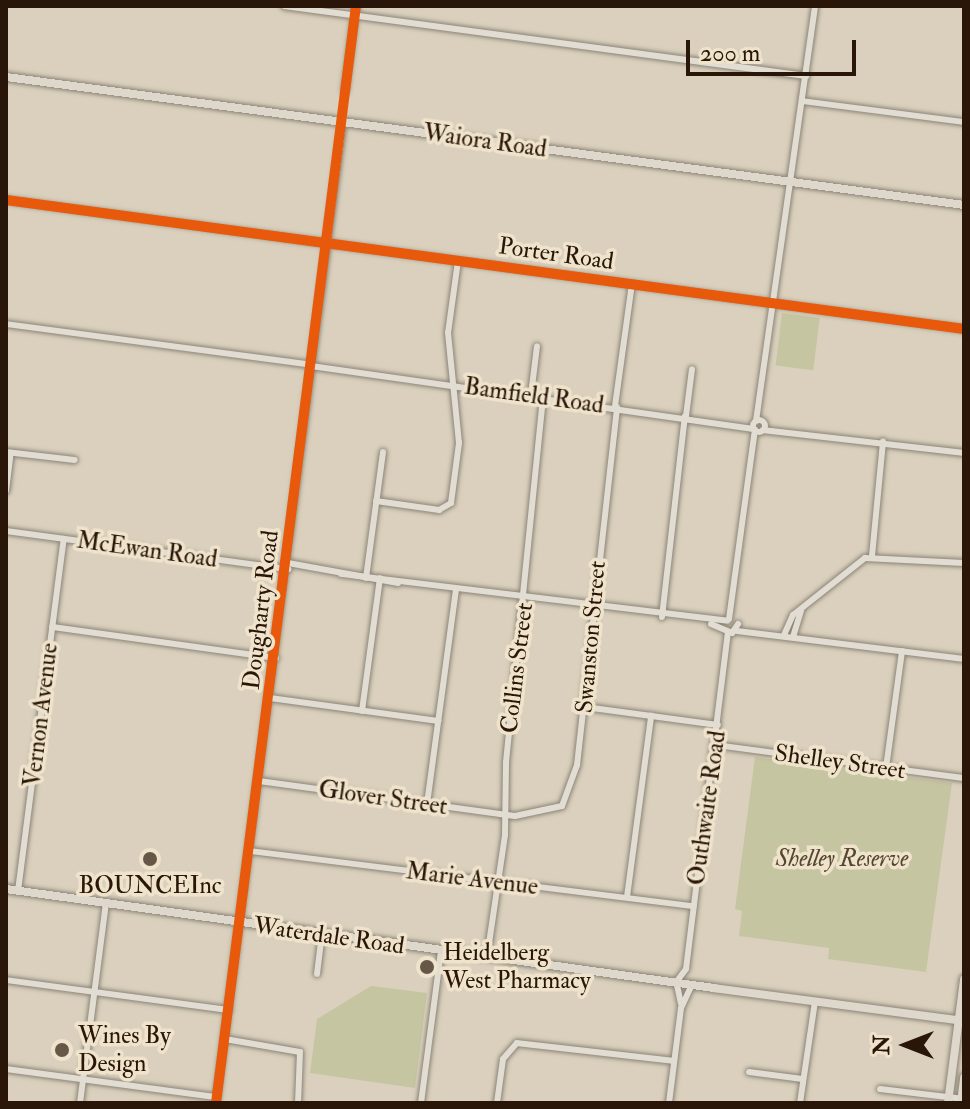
<!DOCTYPE html>
<html>
<head>
<meta charset="utf-8">
<style>
	body { margin:0 }
	#map { position:relative; width:970px; height:1109px; overflow:hidden; background:#dad0bd; font-family:"IM FELL Double Pica",serif }
	div>[style] { position:absolute }
	.green>* { inset:0; background:#c6c5a2; transform-origin:0 0 }
	.roads { filter:drop-shadow(0 0 2px #8c8477) drop-shadow(0 0 2px #8c8477) }
	.minor>* { height:6px; margin:-3px; padding:0 3px; transform-origin:3px; border-radius:3px; background:#e2ddd3 }
	.minor>.ring { margin:-3px; padding:0; box-sizing:content-box; background:none; border:6px solid #e2ddd3; border-radius:50% }
	.major>* { height:8px; margin:-4px; padding:0 4px; transform-origin:4px; border-radius:4px; background:#ddd7cc }
	.cycleway>* { height:10px; margin:-5px; padding:0 5px; transform-origin:5px; border-radius:5px; background:#e8590c }
	.dots>* { width:22px; height:22px; translate:-50% -50%; box-sizing:border-box; border:4px solid #efe3cc; border-radius:50% }
	span { translate:-50% -50%; white-space:nowrap; text-align:center; line-height:1.15; -webkit-text-stroke:7px #efe3cc; paint-order:stroke }
	.street-label { font-size:24px; color:#291608 }
	.park-label { font-size:24px; color:#53482f; font-style:italic }
	.poi-label { font-size:24px; color:#291608 }
	.left { translate:0 -50%; text-align:left }
	.frame { position:absolute; inset:0; border:8px solid #291608; pointer-events:none }
	.north { position:absolute; left:866px; top:1005px; width:80px; height:80px; -webkit-text-stroke:6px #efe3cc; paint-order:stroke; rotate:270deg; font-size:22px; font-weight:700; line-height:32px; text-align:center; color:#291608 }
	.north::after { content:''; display:block; margin:auto; width:28px; height:36px; background:#291608; clip-path:polygon(50% 0,100% 100%,50% 72%,0 100%) }
	.scale { position:absolute; left:686px; top:40px; width:170px; height:36px; box-sizing:border-box; border:4px solid #291608; border-top:0; padding-left:10px; font-size:24px; line-height:28px; white-space:nowrap; color:#291608; -webkit-text-stroke:6px #efe3cc; paint-order:stroke }
</style>
</head>
<body>
<div id="map">
	<div class="green">
		<i style="left:782px;top:313px;width:38px;height:53px;rotate:7deg"></i>
		<i style="clip-path:polygon(755px 757px,952px 783px,926px 972px,828px 959px,829px 948px,739px 936px,742px 911px,735px 909px)"></i>
		<i style="clip-path:polygon(371px 986px,427px 993px,415px 1088px,310px 1073px,317px 1019px)"></i>
	</div>
	<div class="roads">
		<div class="minor">
			<i style="left:284px;top:6px;width:527px;rotate:7.64deg"></i>
			<i style="left:345px;top:91px;width:86px;rotate:-82.6deg"></i>
			<i style="left:802px;top:101px;width:163px;rotate:7.4deg"></i>
			<i style="left:6px;top:200px;width:967px;rotate:7.67deg"></i>
			<i style="left:6px;top:324px;width:309px;rotate:7.6deg"></i>
			<i style="left:311px;top:366px;width:447px;rotate:8.1deg"></i>
			<i style="left:531px;top:395px;width:49px;rotate:-83deg"></i>
			<i style="left:615px;top:406px;width:123px;rotate:-82.1deg"></i>
			<i style="left:686px;top:416px;width:47px;rotate:-82.7deg"></i>
			<i class="ring" style="left:753px;top:420px;width:6px;height:6px"></i>
			<i style="left:756px;top:421px;width:419px;rotate:-81.9deg"></i>
			<i style="left:763px;top:430px;width:202px;rotate:6.5deg"></i>
			<i style="left:6px;top:452px;width:69px;rotate:6.6deg"></i>
			<i style="left:6px;top:491px;width:38px;rotate:-83deg"></i>
			<i style="left:376px;top:501px;width:64px;rotate:8.1deg"></i>
			<i style="left:439px;top:510px;width:14px;rotate:-30deg"></i>
			<i style="left:451px;top:503px;width:61px;rotate:-82.4deg"></i>
			<i style="left:459px;top:443px;width:111px;rotate:-95.7deg"></i>
			<i style="left:448px;top:333px;width:73px;rotate:-82.1deg"></i>
			<i style="left:6px;top:531px;width:285px;rotate:7.7deg"></i>
			<i style="left:872px;top:556px;width:115px;rotate:-84.5deg"></i>
			<i style="left:288px;top:563px;width:112px;rotate:10.3deg"></i>
			<i style="left:341px;top:574px;width:389px;rotate:6.9deg"></i>
			<i style="left:366px;top:578px;width:127px;rotate:-82.3deg"></i>
			<i style="left:662px;top:617px;width:202px;rotate:-83.5deg"></i>
			<i style="left:729px;top:619px;width:191px;rotate:-82.2deg"></i>
			<i style="left:711px;top:624px;width:23px;rotate:23deg"></i>
			<i style="left:732px;top:633px;width:11px;rotate:-56deg"></i>
			<i style="left:52px;top:627px;width:226px;rotate:7.9deg"></i>
			<i style="left:737px;top:631px;width:229px;rotate:7deg"></i>
			<i style="left:784px;top:635px;width:22px;rotate:-66deg"></i>
			<i style="left:793px;top:615px;width:92px;rotate:-38.4deg"></i>
			<i style="left:865px;top:558px;width:99px;rotate:2.9deg"></i>
			<i style="left:793px;top:637px;width:28px;rotate:-73deg"></i>
			<i style="left:270px;top:698px;width:170px;rotate:7.8deg"></i>
			<i style="left:585px;top:707px;width:134px;rotate:7.7deg"></i>
			<i style="left:362px;top:711px;width:134px;rotate:-82.3deg"></i>
			<i style="left:716px;top:745px;width:250px;rotate:7.6deg"></i>
			<i style="left:886px;top:768px;width:118px;rotate:-82.2deg"></i>
			<i style="left:259px;top:781px;width:258px;rotate:7.8deg"></i>
			<i style="left:515px;top:816px;width:48px;rotate:-12deg"></i>
			<i style="left:562px;top:806px;width:44px;rotate:-69.9deg"></i>
			<i style="left:577px;top:765px;width:360px;rotate:-83.6deg"></i>
			<i style="left:427px;top:804px;width:217px;rotate:-82.3deg"></i>
			<i style="left:250px;top:851px;width:447px;rotate:7.1deg"></i>
			<i style="left:18px;top:891px;width:355px;rotate:-82.6deg"></i>
			<i style="left:627px;top:897px;width:183px;rotate:-82.4deg"></i>
			<i style="left:487px;top:957px;width:123px;rotate:-81.6deg"></i>
			<i style="left:505px;top:835px;width:73px;rotate:-89.2deg"></i>
			<i style="left:506px;top:762px;width:367px;rotate:-84.2deg"></i>
			<i style="left:317px;top:974px;width:39px;rotate:-83deg"></i>
			<i style="left:6px;top:980px;width:225px;rotate:7.7deg"></i>
			<i style="left:677px;top:981px;width:15px;rotate:-53deg"></i>
			<i style="left:686px;top:969px;width:340px;rotate:-82.9deg"></i>
			<i style="left:677px;top:985px;width:19px;rotate:78deg"></i>
			<i style="left:225px;top:1039px;width:76px;rotate:9.8deg"></i>
			<i style="left:300px;top:1052px;width:51px;rotate:92.2deg"></i>
			<i style="left:6px;top:1069px;width:213px;rotate:7.6deg"></i>
			<i style="left:749px;top:1072px;width:54px;rotate:7.4deg"></i>
			<i style="left:880px;top:1089px;width:85px;rotate:6.8deg"></i>
			<i style="left:80px;top:1103px;width:202px;rotate:-82.6deg"></i>
			<i style="left:216px;top:1103px;width:989px;rotate:-82.62deg"></i>
			<i style="left:421px;top:1103px;width:153px;rotate:-82.5deg"></i>
			<i style="left:497px;top:1103px;width:44px;rotate:-82.2deg"></i>
			<i style="left:503px;top:1059px;width:21px;rotate:-49deg"></i>
			<i style="left:517px;top:1043px;width:158px;rotate:6.5deg"></i>
			<i style="left:669px;top:1103px;width:96px;rotate:-82.8deg"></i>
			<i style="left:681px;top:1008px;width:23px;rotate:-65deg"></i>
			<i style="left:800px;top:1103px;width:103px;rotate:-81.6deg"></i>
		</div>
		<div class="major">
			<i style="left:6px;top:77px;width:967px;rotate:7.61deg"></i>
			<i style="left:6px;top:889px;width:715px;rotate:7.96deg"></i>
			<i style="left:713px;top:988px;width:253px;rotate:7.5deg"></i>
			<i style="left:948px;top:1103px;width:125px;rotate:-82.6deg"></i>
			<i style="left:961px;top:1103px;width:26px;rotate:-83deg"></i>
		</div>
	</div>
	<div class="cycleway">
		<i style="left:6px;top:200px;width:967px;rotate:7.67deg"></i>
		<i style="left:216px;top:1103px;width:1106px;rotate:-82.73deg"></i>
	</div>
	<div class="dots">
		<i style="left:150px;top:859px;background:#675747"></i>
		<i style="left:427px;top:967px;background:#675747"></i>
		<i style="left:62px;top:1050px;background:#675747"></i>
	</div>
	<div class="street-label">
		<span style="left:485px;top:141px;rotate:8deg">Waiora Road</span>
		<span style="left:556px;top:254px;rotate:8deg">Porter Road</span>
		<span style="left:534px;top:396px;rotate:8deg">Bamfield Road</span>
		<span style="left:147px;top:550px;rotate:8deg">McEwan Road</span>
		<span style="left:261px;top:610px;rotate:-83deg">Dougharty Road</span>
		<span style="left:591px;top:637px;rotate:-85deg">Swanston Street</span>
		<span style="left:517px;top:668px;rotate:-83deg">Collins Street</span>
		<span style="left:41px;top:715px;rotate:-83deg">Vernon Avenue</span>
		<span style="left:840px;top:762px;rotate:8deg">Shelley Street</span>
		<span style="left:383px;top:798px;rotate:8deg">Glover Street</span>
		<span style="left:707px;top:808px;rotate:-82deg">Outhwaite Road</span>
		<span style="left:472px;top:879px;rotate:7deg">Marie Avenue</span>
		<span style="left:329px;top:936px;rotate:8deg">Waterdale Road</span>
	</div>
	<div class="park-label">
		<span style="left:842px;top:859px">Shelley Reserve</span>
	</div>
	<div class="poi-label">
		<span style="left:150px;top:886px">BOUNCEInc</span>
		<span class="left" style="left:443px;top:967px">Heidelberg<br>West Pharmacy</span>
		<span class="left" style="left:78px;top:1050px">Wines By<br>Design</span>
	</div>
	<div class="frame"></div>
	<div class="north">N</div>
	<div class="scale">200 m</div>
</div>
</body>
</html>
